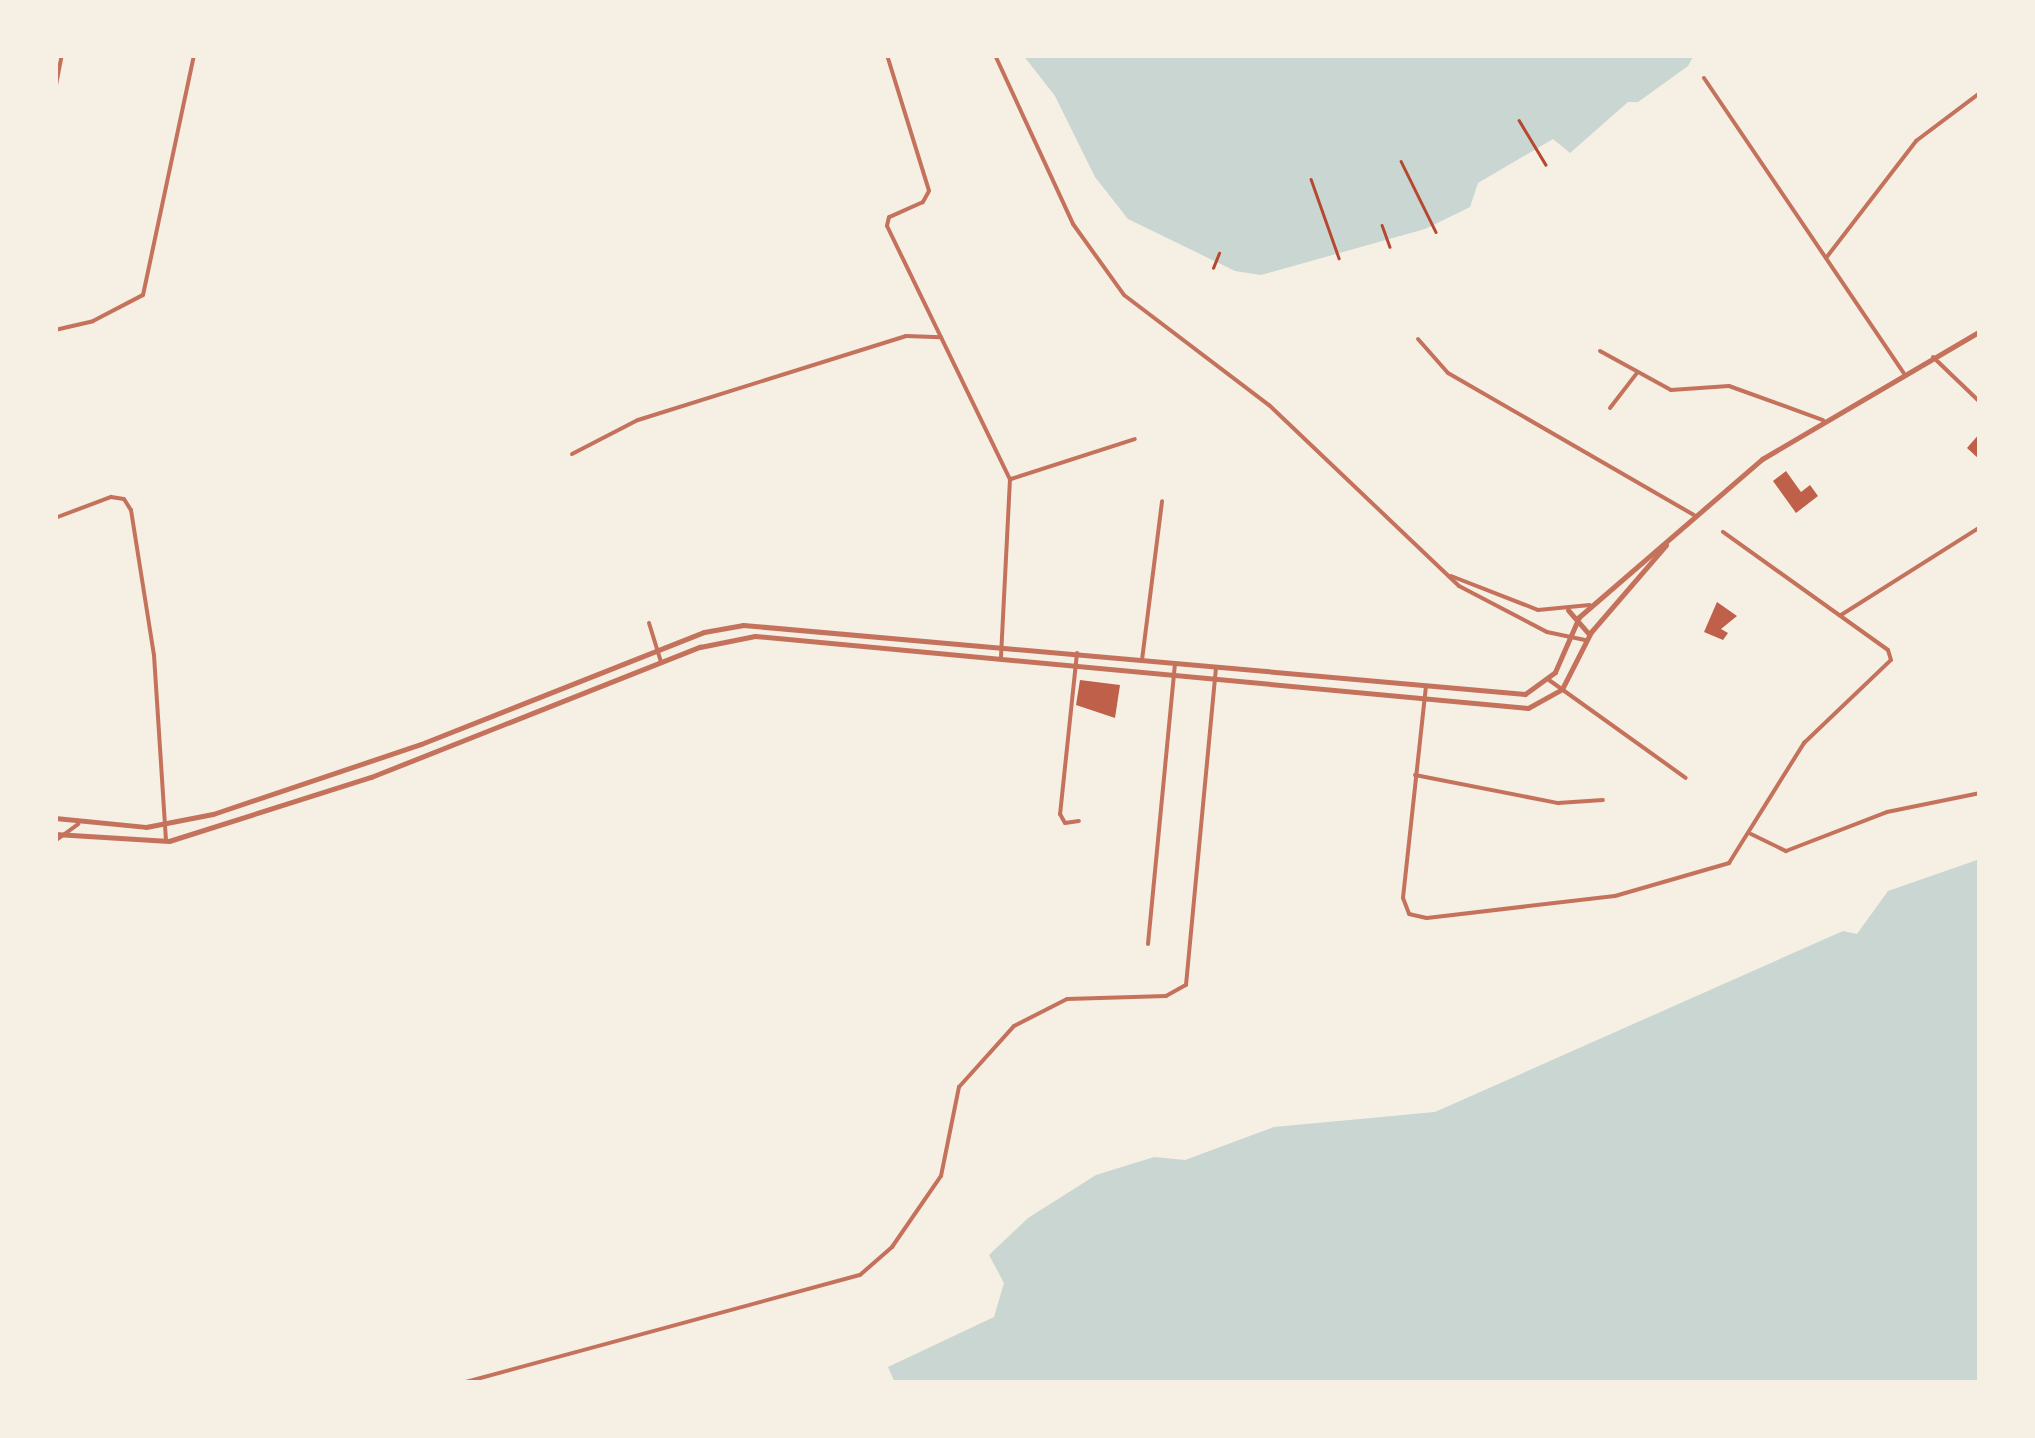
<!DOCTYPE html>
<html>
<head>
<meta charset="utf-8">
<style>
	body { margin:0 }
	#map { position:relative; width:2035px; height:1438px; overflow:hidden; background:#f6efe4; font-family:Arial,sans-serif }
	div>[style] { position:absolute }
	.water>* { inset:0; background:#c9d6d2 }
	.building>* { inset:0; background:#bf614a }
	.path>* { height:2.5px; margin:-1.25px; padding:0 1.25px; transform-origin:1.25px; border-radius:1.25px; background:#b5482f }
	.minor>* { height:4px; margin:-2px; padding:0 2px; transform-origin:2px; border-radius:2px; background:#c5725c }
	.tertiary>* { height:5px; margin:-2.5px; padding:0 2.5px; transform-origin:2.5px; border-radius:2.5px; background:#c5725c }
	span { translate:-50% -50%; white-space:nowrap; text-align:center; line-height:1.15; -webkit-text-stroke:10px #f6efe4; paint-order:stroke }
	.frame { position:absolute; inset:0; border:58px solid #f6efe4; pointer-events:none }
</style>
</head>
<body>
<div id="map">
	<div class="water">
		<i style="clip-path:polygon(1023px 55px,1694px 55px,1688px 66px,1638px 102px,1628px 102px,1570px 153px,1553px 139px,1478px 183px,1470px 207px,1425px 229px,1261px 275px,1235px 271px,1128px 219px,1095px 177px,1055px 96px)"></i>
		<i style="clip-path:polygon(1980px 859px,1980px 1383px,895px 1383px,888px 1367px,994px 1317px,1004px 1283px,989px 1255px,1028px 1218px,1096px 1175px,1154px 1157px,1185px 1160px,1274px 1127px,1435px 1112px,1843px 931px,1857px 934px,1888px 891px)"></i>
	</div>
	<div class="building">
		<i style="clip-path:polygon(1980px 433px,1980px 460px,1967px 448px)"></i>
		<i style="clip-path:polygon(1786px 471px,1801px 492px,1810px 485px,1818px 496px,1796px 513px,1773px 481px)"></i>
		<i style="clip-path:polygon(1717px 602px,1737px 616px,1721px 629px,1728px 633px,1723px 640px,1704px 632px)"></i>
		<i style="clip-path:polygon(1080px 680px,1120px 685px,1115px 718px,1076px 705px)"></i>
	</div>
	<div class="path">
		<i style="left:1519px;top:120px;width:52px;rotate:59deg"></i>
		<i style="left:1401px;top:161px;width:79px;rotate:63.8deg"></i>
		<i style="left:1311px;top:179px;width:84px;rotate:70.5deg"></i>
		<i style="left:1382px;top:225px;width:23px;rotate:70deg"></i>
		<i style="left:1213px;top:268px;width:16px;rotate:-68deg"></i>
	</div>
	<div class="minor">
		<i style="left:887px;top:55px;width:142px;rotate:72.8deg"></i>
		<i style="left:929px;top:191px;width:13px;rotate:119deg"></i>
		<i style="left:923px;top:202px;width:37px;rotate:156deg"></i>
		<i style="left:889px;top:217px;width:9px;rotate:103deg"></i>
		<i style="left:887px;top:226px;width:281px;rotate:64.1deg"></i>
		<i style="left:1010px;top:479px;width:179px;rotate:92.9deg"></i>
		<i style="left:995px;top:55px;width:186px;rotate:65.2deg"></i>
		<i style="left:1073px;top:224px;width:87px;rotate:54.3deg"></i>
		<i style="left:1124px;top:295px;width:182px;rotate:37.2deg"></i>
		<i style="left:1269px;top:405px;width:262px;rotate:43.6deg"></i>
		<i style="left:1459px;top:586px;width:99px;rotate:27.6deg"></i>
		<i style="left:1547px;top:632px;width:40px;rotate:12deg"></i>
		<i style="left:1704px;top:78px;width:356px;rotate:55.9deg"></i>
		<i style="left:55px;top:90px;width:36px;rotate:-79deg"></i>
		<i style="left:1826px;top:258px;width:148px;rotate:-52.4deg"></i>
		<i style="left:1916px;top:141px;width:80px;rotate:-36.9deg"></i>
		<i style="left:55px;top:330px;width:39px;rotate:-13deg"></i>
		<i style="left:93px;top:321px;width:56px;rotate:-27.5deg"></i>
		<i style="left:143px;top:295px;width:245px;rotate:-78deg"></i>
		<i style="left:1418px;top:339px;width:45px;rotate:48.6deg"></i>
		<i style="left:1448px;top:373px;width:284px;rotate:30deg"></i>
		<i style="left:1600px;top:351px;width:81px;rotate:28.8deg"></i>
		<i style="left:1671px;top:390px;width:58px;rotate:-3.9deg"></i>
		<i style="left:1729px;top:386px;width:100px;rotate:19.9deg"></i>
		<i style="left:1933px;top:357px;width:65px;rotate:43.8deg"></i>
		<i style="left:1610px;top:408px;width:44px;rotate:-52.4deg"></i>
		<i style="left:572px;top:454px;width:74px;rotate:-27.3deg"></i>
		<i style="left:638px;top:420px;width:281px;rotate:-17.4deg"></i>
		<i style="left:906px;top:336px;width:35px;rotate:2deg"></i>
		<i style="left:1011px;top:479px;width:130px;rotate:-17.9deg"></i>
		<i style="left:55px;top:518px;width:60px;rotate:-20.6deg"></i>
		<i style="left:111px;top:497px;width:13px;rotate:9deg"></i>
		<i style="left:124px;top:499px;width:13px;rotate:58deg"></i>
		<i style="left:131px;top:510px;width:147px;rotate:81deg"></i>
		<i style="left:154px;top:655px;width:186px;rotate:86.3deg"></i>
		<i style="left:1451px;top:576px;width:93px;rotate:21.3deg"></i>
		<i style="left:1538px;top:610px;width:52px;rotate:-5.5deg"></i>
		<i style="left:1841px;top:615px;width:165px;rotate:-32.3deg"></i>
		<i style="left:649px;top:623px;width:41px;rotate:72.9deg"></i>
		<i style="left:1077px;top:653px;width:162px;rotate:96deg"></i>
		<i style="left:1060px;top:814px;width:10px;rotate:61deg"></i>
		<i style="left:1065px;top:823px;width:14px;rotate:-8deg"></i>
		<i style="left:1142px;top:660px;width:160px;rotate:-82.8deg"></i>
		<i style="left:1549px;top:680px;width:168px;rotate:35.6deg"></i>
		<i style="left:1426px;top:686px;width:213px;rotate:96.2deg"></i>
		<i style="left:1403px;top:898px;width:17px;rotate:69deg"></i>
		<i style="left:1409px;top:914px;width:18px;rotate:13deg"></i>
		<i style="left:1427px;top:918px;width:189px;rotate:-6.7deg"></i>
		<i style="left:1615px;top:896px;width:119px;rotate:-16.1deg"></i>
		<i style="left:1729px;top:863px;width:142px;rotate:-58deg"></i>
		<i style="left:1804px;top:743px;width:120px;rotate:-43.7deg"></i>
		<i style="left:1891px;top:660px;width:10px;rotate:-107deg"></i>
		<i style="left:1888px;top:650px;width:203px;rotate:-144.4deg"></i>
		<i style="left:1415px;top:775px;width:146px;rotate:11.1deg"></i>
		<i style="left:1558px;top:803px;width:45px;rotate:-3.8deg"></i>
		<i style="left:1751px;top:834px;width:39px;rotate:26deg"></i>
		<i style="left:1786px;top:851px;width:108px;rotate:-21.1deg"></i>
		<i style="left:1887px;top:812px;width:95px;rotate:-11.5deg"></i>
		<i style="left:55px;top:841px;width:29px;rotate:-36deg"></i>
		<i style="left:1148px;top:944px;width:282px;rotate:-84.5deg"></i>
		<i style="left:462px;top:1383px;width:412px;rotate:-15.2deg"></i>
		<i style="left:860px;top:1275px;width:43px;rotate:-41.2deg"></i>
		<i style="left:892px;top:1247px;width:86px;rotate:-55.4deg"></i>
		<i style="left:941px;top:1176px;width:91px;rotate:-78.6deg"></i>
		<i style="left:959px;top:1087px;width:82px;rotate:-48deg"></i>
		<i style="left:1014px;top:1026px;width:59px;rotate:-27deg"></i>
		<i style="left:1067px;top:999px;width:99px;rotate:-1.7deg"></i>
		<i style="left:1166px;top:996px;width:23px;rotate:-29deg"></i>
		<i style="left:1186px;top:985px;width:319px;rotate:-84.6deg"></i>
	</div>
	<div class="tertiary">
		<i style="left:1568px;top:610px;width:32px;rotate:49deg"></i>
		<i style="left:55px;top:818px;width:91px;rotate:5.6deg"></i>
		<i style="left:146px;top:827px;width:68px;rotate:-11deg"></i>
		<i style="left:213px;top:814px;width:219px;rotate:-18.6deg"></i>
		<i style="left:421px;top:744px;width:304px;rotate:-21.6deg"></i>
		<i style="left:704px;top:632px;width:40px;rotate:-10deg"></i>
		<i style="left:743px;top:625px;width:785px;rotate:5.04deg"></i>
		<i style="left:1525px;top:694px;width:37px;rotate:-36deg"></i>
		<i style="left:1555px;top:672px;width:60px;rotate:-66.4deg"></i>
		<i style="left:1579px;top:617px;width:242px;rotate:-40.8deg"></i>
		<i style="left:1762px;top:459px;width:253px;rotate:-30.4deg"></i>
		<i style="left:55px;top:834px;width:114px;rotate:3.5deg"></i>
		<i style="left:169px;top:841px;width:212px;rotate:-17.6deg"></i>
		<i style="left:371px;top:777px;width:354px;rotate:-21.6deg"></i>
		<i style="left:700px;top:647px;width:56px;rotate:-11.3deg"></i>
		<i style="left:755px;top:636px;width:776px;rotate:5.32deg"></i>
		<i style="left:1528px;top:708px;width:39px;rotate:-29deg"></i>
		<i style="left:1562px;top:689px;width:64px;rotate:-63deg"></i>
		<i style="left:1591px;top:632px;width:115px;rotate:-49.2deg"></i>
	</div>
	<div class="frame"></div>
</div>
</body>
</html>
